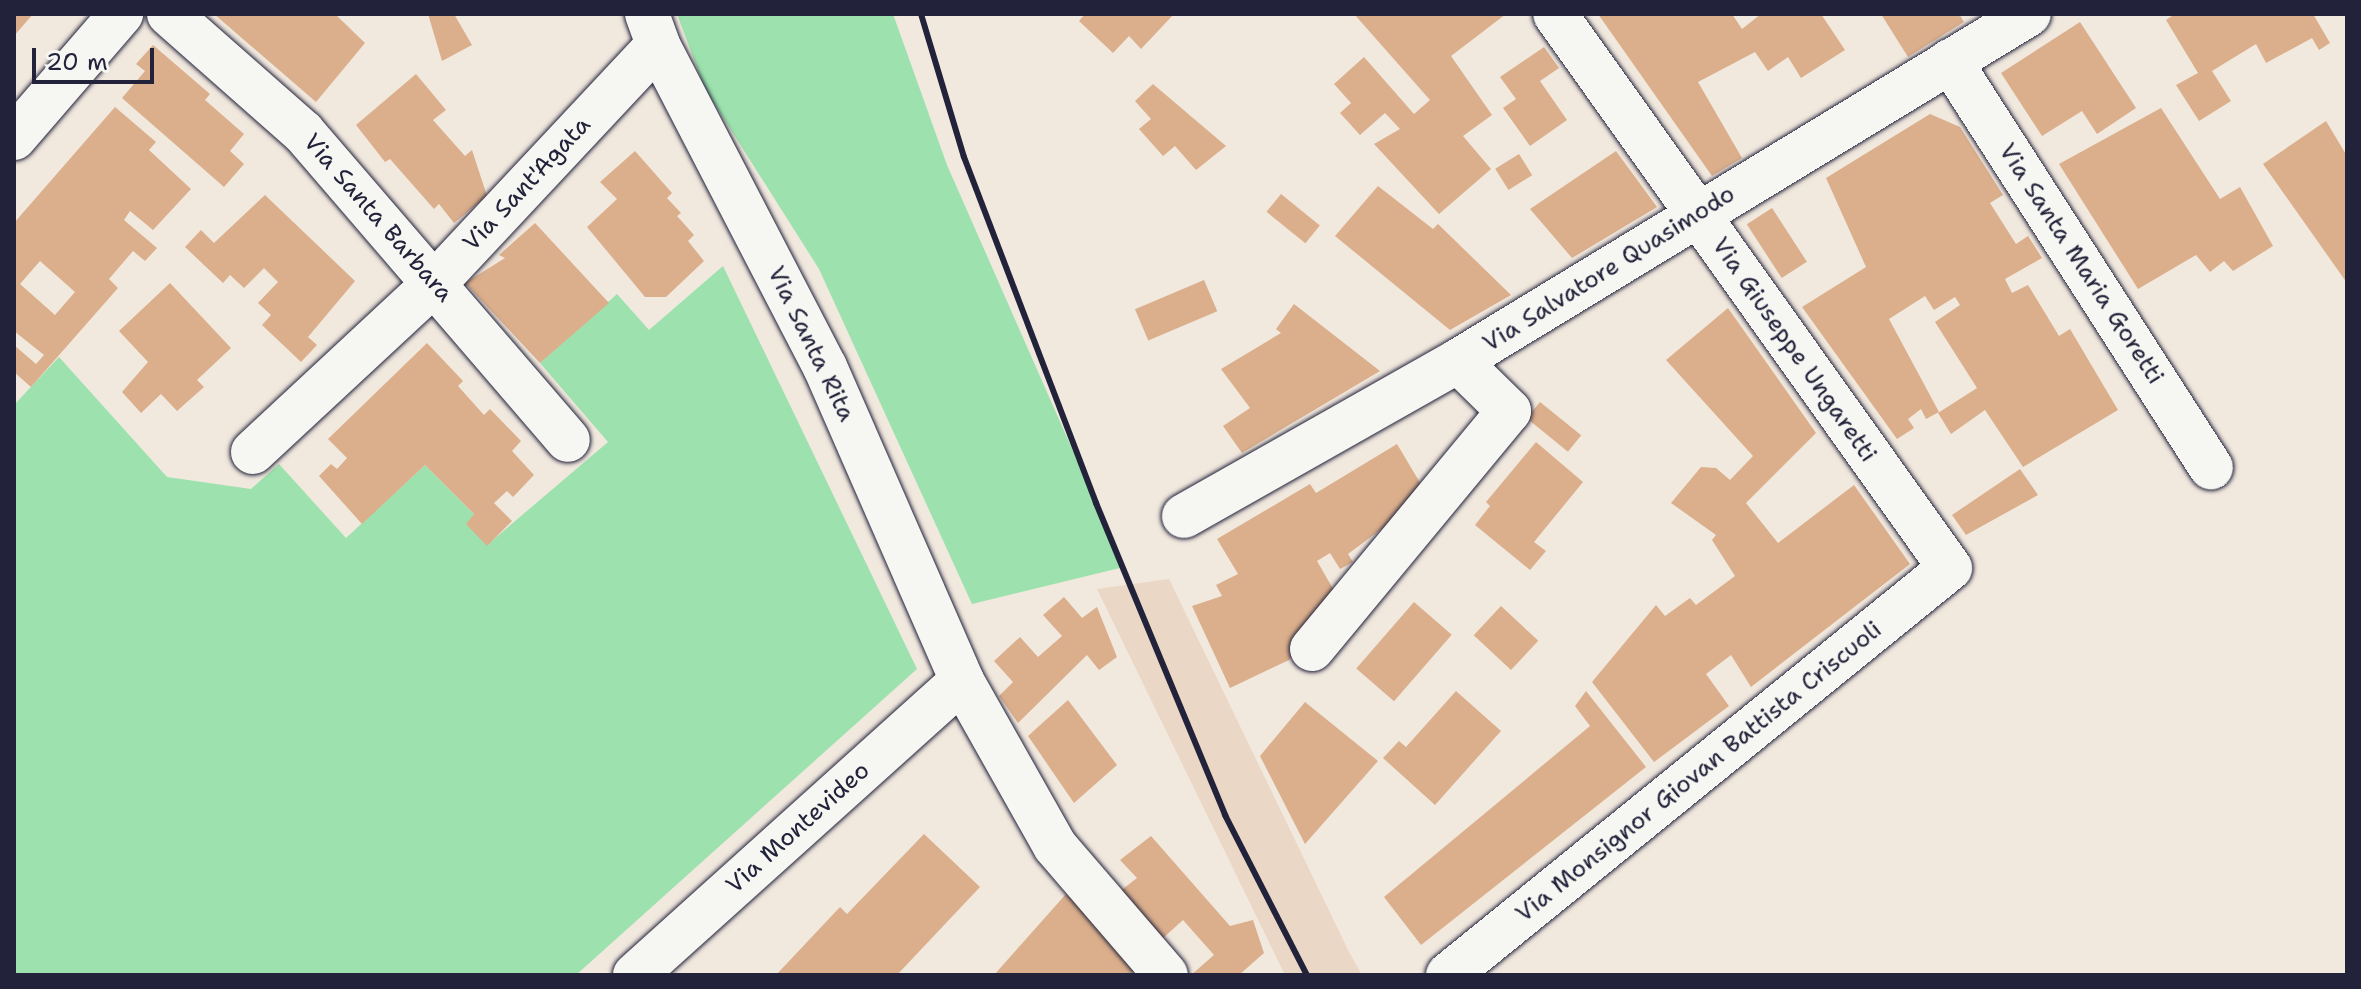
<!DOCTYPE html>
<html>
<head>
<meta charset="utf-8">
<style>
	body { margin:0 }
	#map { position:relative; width:2361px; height:989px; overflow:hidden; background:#f1e8de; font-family:"Shantell Sans",sans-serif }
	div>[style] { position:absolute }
	.built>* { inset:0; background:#ead7c5 }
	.green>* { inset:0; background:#9de2ae }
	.building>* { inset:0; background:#dbaf8c; transform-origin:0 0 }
	.roads { filter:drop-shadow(0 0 2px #22223b) drop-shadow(0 0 2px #22223b) }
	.minor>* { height:44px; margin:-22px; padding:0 22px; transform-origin:22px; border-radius:22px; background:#f6f6f2 }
	.rail>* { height:6px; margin:-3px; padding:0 3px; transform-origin:3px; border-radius:3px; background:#22223b }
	span { translate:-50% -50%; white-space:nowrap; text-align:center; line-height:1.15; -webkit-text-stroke:7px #f6f6f2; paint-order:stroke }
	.street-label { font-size:24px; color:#22223b }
	.frame { position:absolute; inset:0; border:16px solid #22223b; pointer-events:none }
	.scale { position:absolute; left:32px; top:48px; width:122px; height:36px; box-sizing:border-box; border:4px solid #22223b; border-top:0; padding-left:10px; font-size:24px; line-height:28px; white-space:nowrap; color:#22223b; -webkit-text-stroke:6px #f6f6f2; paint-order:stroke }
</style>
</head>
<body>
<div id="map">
	<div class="built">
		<i style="clip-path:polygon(1169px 579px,1349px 952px,1362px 975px,1285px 975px,1097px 589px)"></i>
	</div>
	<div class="green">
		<i style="clip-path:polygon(677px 14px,893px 14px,947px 165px,1124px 567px,972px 604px,819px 269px,705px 89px)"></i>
		<i style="clip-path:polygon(723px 266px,917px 669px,576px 975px,14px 975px,14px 405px,59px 357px,167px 477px,251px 489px,279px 464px,346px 538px,425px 465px,474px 514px,467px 524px,487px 545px,608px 442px,540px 363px,617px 294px,649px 330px)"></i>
	</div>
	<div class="building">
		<i style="clip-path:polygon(14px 14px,33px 14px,14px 36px)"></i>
		<i style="clip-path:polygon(214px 14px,335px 14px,365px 43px,316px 102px)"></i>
		<i style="clip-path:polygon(428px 14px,454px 14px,472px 45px,442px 61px)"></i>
		<i style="clip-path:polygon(1085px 14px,1174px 14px,1141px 49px,1129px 36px,1113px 53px,1079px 21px)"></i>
		<i style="clip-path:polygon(1354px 14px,1506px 14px,1451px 56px,1492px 115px,1463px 136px,1491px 169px,1439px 214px,1374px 144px,1400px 129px,1385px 113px,1360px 135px,1340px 113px,1351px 103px,1334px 84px,1364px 57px,1414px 114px,1430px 100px)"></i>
		<i style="clip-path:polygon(1598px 14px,1732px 14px,1742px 29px,1761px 14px,1821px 14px,1845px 50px,1801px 78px,1788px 57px,1768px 71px,1755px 52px,1698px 82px,1742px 158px,1712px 176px)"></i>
		<i style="clip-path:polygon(1881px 14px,1959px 14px,1964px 22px,1908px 57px)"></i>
		<i style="clip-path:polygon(2175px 14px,2313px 14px,2330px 43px,2319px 50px,2312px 38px,2266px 63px,2256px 44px,2212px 71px,2231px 101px,2199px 121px,2176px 85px,2198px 73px,2166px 20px)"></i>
		<i style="clip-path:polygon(2080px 22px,2136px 108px,2097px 134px,2082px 111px,2042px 136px,2001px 73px)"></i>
		<i style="clip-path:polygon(153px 45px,210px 94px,205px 100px,244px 134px,230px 151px,244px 164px,224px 187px,122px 98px,145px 71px,136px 64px)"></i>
		<i style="clip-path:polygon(1544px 47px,1559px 68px,1540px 81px,1567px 120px,1530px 146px,1503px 108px,1516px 99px,1500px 77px)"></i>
		<i style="clip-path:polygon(416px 74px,446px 110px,433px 120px,465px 156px,472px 150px,487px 196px,454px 223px,439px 204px,434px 209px,390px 159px,385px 162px,356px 125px)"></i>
		<i style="clip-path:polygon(1153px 84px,1226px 146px,1196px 170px,1175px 146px,1163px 156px,1139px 129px,1151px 119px,1135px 101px)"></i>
		<i style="clip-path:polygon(evenodd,115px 107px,156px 142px,149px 150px,191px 189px,153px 230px,130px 211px,124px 220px,157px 248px,145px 261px,133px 251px,109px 279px,118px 288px,31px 387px,14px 372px,14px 345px,36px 364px,44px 355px,14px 331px,14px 223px,115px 107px,40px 261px,75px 292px,55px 315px,20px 284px,40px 261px)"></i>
		<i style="clip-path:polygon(2161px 108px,2220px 199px,2240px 187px,2273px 246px,2233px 271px,2224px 261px,2210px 272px,2196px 255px,2138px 289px,2059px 164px)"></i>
		<i style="clip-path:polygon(1930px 114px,1960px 127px,2003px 195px,1990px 203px,2016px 244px,2028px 236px,2042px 258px,2005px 279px,2012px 293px,2028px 285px,2059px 336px,2070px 329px,2118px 410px,2023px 467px,1985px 410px,1951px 434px,1938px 413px,1977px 388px,1935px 322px,1960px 305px,1955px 297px,1934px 310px,1925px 296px,1889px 319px,1939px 412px,1926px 419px,1921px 409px,1908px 419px,1914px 428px,1897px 439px,1802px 307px,1866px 267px,1826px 178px)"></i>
		<i style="clip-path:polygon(2326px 121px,2347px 156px,2347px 283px,2263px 164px)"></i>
		<i style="clip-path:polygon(635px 151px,672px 193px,667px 198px,681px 213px,677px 216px,694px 235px,688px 241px,704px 261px,666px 297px,645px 297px,587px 227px,617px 199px,600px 182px)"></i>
		<i style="clip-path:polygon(1616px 151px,1657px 207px,1572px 258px,1530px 209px)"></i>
		<i style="left:1519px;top:154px;width:25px;height:28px;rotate:58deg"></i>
		<i style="clip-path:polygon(1378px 186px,1433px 229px,1438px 224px,1511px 295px,1450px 330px,1335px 236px)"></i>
		<i style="left:1281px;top:194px;width:50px;height:23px;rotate:39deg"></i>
		<i style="clip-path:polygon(265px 195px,355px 281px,308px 337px,317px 345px,301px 362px,262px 325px,271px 315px,258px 303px,278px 282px,264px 268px,244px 288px,230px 275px,223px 283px,185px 247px,201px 230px,214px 243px)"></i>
		<i style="left:1772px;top:208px;width:64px;height:30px;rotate:57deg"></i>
		<i style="clip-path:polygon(535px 223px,609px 303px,540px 363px,465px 283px,505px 258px,499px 255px)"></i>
		<i style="left:1204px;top:280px;width:34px;height:75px;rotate:67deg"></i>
		<i style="clip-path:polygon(170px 283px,231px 348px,197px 380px,204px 387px,177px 411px,161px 394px,141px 413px,122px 392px,148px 362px,119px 331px)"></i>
		<i style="clip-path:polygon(1294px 304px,1380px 371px,1242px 453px,1223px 426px,1250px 408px,1221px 369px,1281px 333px,1276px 329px)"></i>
		<i style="clip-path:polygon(1728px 308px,1816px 433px,1746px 503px,1778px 543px,1854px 485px,1910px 564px,1751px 687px,1731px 655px,1706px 674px,1729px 706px,1654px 762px,1592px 682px,1656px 605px,1665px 616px,1690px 598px,1696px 605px,1735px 576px,1712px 540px,1716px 535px,1671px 503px,1701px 467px,1716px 468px,1730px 480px,1753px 456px,1666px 360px)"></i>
		<i style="clip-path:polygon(427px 343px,463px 381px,458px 386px,484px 415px,490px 409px,521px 441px,512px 451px,534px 475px,513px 497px,507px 491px,494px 503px,512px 521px,487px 546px,466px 524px,474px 514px,425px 465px,362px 524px,319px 476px,331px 464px,337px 469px,347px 458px,328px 439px)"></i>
		<i style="left:1540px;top:402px;width:53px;height:21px;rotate:39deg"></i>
		<i style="clip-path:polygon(1536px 442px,1583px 482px,1534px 542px,1546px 551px,1530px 570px,1475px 525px,1490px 506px,1486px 502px)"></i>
		<i style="clip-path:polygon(1397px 444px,1422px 486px,1395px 519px,1348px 554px,1353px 562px,1340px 569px,1330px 553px,1317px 561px,1339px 599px,1289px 660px,1230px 688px,1192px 606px,1222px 596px,1216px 585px,1238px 574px,1217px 539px,1310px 484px,1316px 493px)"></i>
		<i style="clip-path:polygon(2020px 469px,2038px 495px,1966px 535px,1952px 515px)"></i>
		<i style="clip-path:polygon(1064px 597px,1082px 618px,1097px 607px,1117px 657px,1099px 670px,1087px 655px,1018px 723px,999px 696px,1013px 682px,994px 661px,1020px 637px,1038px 657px,1062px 636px,1043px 615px)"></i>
		<i style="left:1414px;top:602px;width:50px;height:88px;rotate:41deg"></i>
		<i style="left:1501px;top:606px;width:51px;height:40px;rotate:43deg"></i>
		<i style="clip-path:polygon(1456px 691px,1501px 731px,1435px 805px,1383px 758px,1399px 741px,1406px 747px)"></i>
		<i style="clip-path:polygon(1586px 691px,1646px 767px,1421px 945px,1384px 897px,1590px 726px,1575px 706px)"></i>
		<i style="clip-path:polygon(1068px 700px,1117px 765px,1074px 803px,1028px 736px)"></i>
		<i style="clip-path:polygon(1305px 702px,1378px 761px,1305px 844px,1260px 756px)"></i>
		<i style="clip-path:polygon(924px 834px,980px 887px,897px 975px,776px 975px,840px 907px,847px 914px)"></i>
		<i style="clip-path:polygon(1151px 836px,1230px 926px,1253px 920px,1264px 953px,1239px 975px,1191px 975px,1214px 955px,1183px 920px,1162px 939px,1119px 892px,1137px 878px,1120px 860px)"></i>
		<i style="clip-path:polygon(1066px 894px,1142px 961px,1130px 975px,994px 975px)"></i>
	</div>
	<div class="roads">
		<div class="minor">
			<i style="left:169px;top:14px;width:179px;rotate:41.4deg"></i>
			<i style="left:303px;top:132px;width:406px;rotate:49.3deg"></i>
			<i style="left:647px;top:14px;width:33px;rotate:70deg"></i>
			<i style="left:658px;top:45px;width:363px;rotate:62.6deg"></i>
			<i style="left:825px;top:367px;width:343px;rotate:66.4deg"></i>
			<i style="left:962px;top:681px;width:189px;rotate:60.6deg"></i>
			<i style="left:1055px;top:846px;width:170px;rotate:49.3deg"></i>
			<i style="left:1950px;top:61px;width:483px;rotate:57.3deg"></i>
			<i style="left:14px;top:138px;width:164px;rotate:-49.2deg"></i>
			<i style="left:253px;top:452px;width:248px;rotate:-42.9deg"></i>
			<i style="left:435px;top:283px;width:326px;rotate:-46.9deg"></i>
			<i style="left:1184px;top:516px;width:315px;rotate:-29.5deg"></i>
			<i style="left:1458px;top:361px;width:668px;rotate:-31.29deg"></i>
			<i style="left:1312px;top:649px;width:309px;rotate:-50.4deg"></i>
			<i style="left:1509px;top:411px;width:71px;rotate:-135.6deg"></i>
			<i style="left:635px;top:975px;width:440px;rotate:-42deg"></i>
			<i style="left:1448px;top:975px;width:646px;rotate:-39.03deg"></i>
			<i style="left:1950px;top:568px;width:680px;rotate:-125.49deg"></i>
		</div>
	</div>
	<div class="rail">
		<i style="left:921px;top:14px;width:149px;rotate:73.3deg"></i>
		<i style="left:964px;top:157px;width:370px;rotate:69.1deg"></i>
		<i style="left:1096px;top:503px;width:338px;rotate:67.5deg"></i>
		<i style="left:1225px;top:815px;width:180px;rotate:62.9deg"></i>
	</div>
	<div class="street-label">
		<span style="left:527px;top:184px;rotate:-47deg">Via Sant'Agata</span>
		<span style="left:378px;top:218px;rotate:49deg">Via Santa Barbara</span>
		<span style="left:2081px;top:264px;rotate:57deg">Via Santa Maria Goretti</span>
		<span style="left:1609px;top:269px;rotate:-32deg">Via Salvatore Quasimodo</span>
		<span style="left:811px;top:344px;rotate:64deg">Via Santa Rita</span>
		<span style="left:1794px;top:350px;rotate:55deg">Via Giuseppe Ungaretti</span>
		<span style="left:1699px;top:772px;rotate:-39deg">Via Monsignor Giovan Battista Criscuoli</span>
		<span style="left:798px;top:828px;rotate:-42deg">Via Montevideo</span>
	</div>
	<div class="frame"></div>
	<div class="scale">20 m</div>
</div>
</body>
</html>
